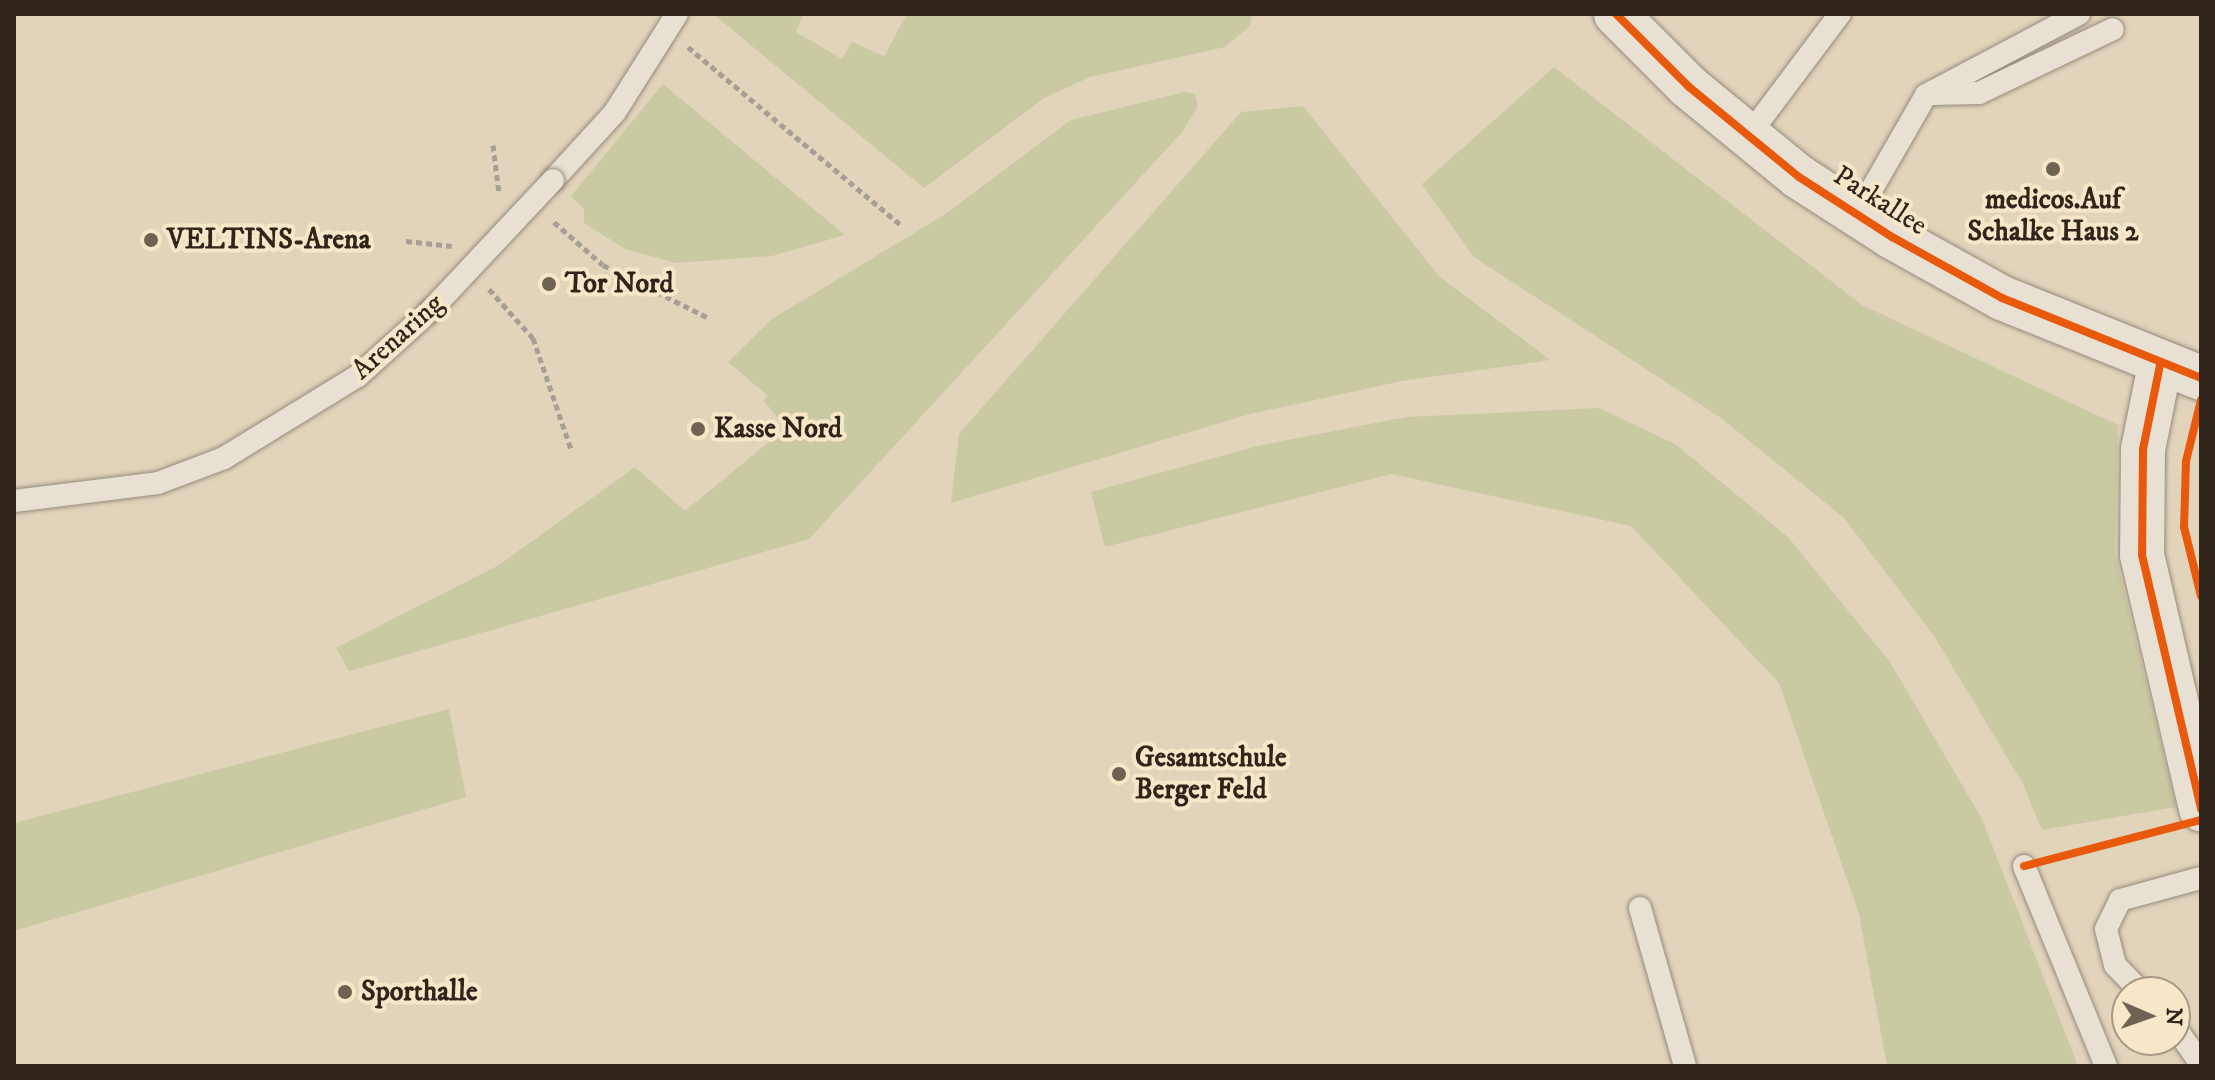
<!DOCTYPE html>
<html>
<head>
<meta charset="utf-8">
<style>
	body { margin:0 }
	#map { position:relative; width:2215px; height:1080px; overflow:hidden; background:#e2d4bb; font-family:"IM FELL DW Pica",serif }
	div>[style] { position:absolute }
	.green>* { inset:0; background:#c9c9a2 }
	.path>* { height:5px; margin-top:-2.5px; transform-origin:0; background:repeating-linear-gradient(90deg,#a69f96 0 6px,transparent 0 10px) }
	.roads { filter:drop-shadow(0 0 2px #958c7d) drop-shadow(0 0 2px #958c7d) }
	.lane>* { height:22px; margin:-11px; padding:0 11px; transform-origin:11px; border-radius:11px; background:#e7e0d3 }
	.street>* { height:44px; margin:-22px; padding:0 22px; transform-origin:22px; border-radius:22px; background:#e7e0d3 }
	.bridges { filter:drop-shadow(0 0 2px #958c7d) drop-shadow(0 0 2px #958c7d) }
	.lane-bridge>* { height:22px; margin:-11px; padding:0 11px; transform-origin:11px; border-radius:11px; background:#e7e0d3 }
	.cycleway>* { height:8px; margin:-4px; padding:0 4px; transform-origin:4px; border-radius:4px; background:#e8590c }
	.dots>* { width:22px; height:22px; translate:-50% -50%; box-sizing:border-box; border:4px solid #f7e6c8; border-radius:50% }
	span { translate:-50% -50%; white-space:nowrap; text-align:center; line-height:1.15; -webkit-text-stroke:8px #f7e6c8; paint-order:stroke }
	.poi-label { font-size:28px; color:#30251b; font-weight:700 }
	.left { translate:0 -50%; text-align:left }
	.street-label { font-size:28px; color:#30251b }
	.frame { position:absolute; inset:0; border:16px solid #30251b; pointer-events:none }
	.north { position:absolute; left:2111px; top:976px; width:80px; height:80px; box-sizing:border-box; background:#f7e6c8; border:2px solid #a79983; border-radius:50%; rotate:92deg; font-size:22px; font-weight:700; line-height:32px; text-align:center; color:#30251b }
	.north::after { content:''; display:block; margin:auto; width:28px; height:36px; background:#6e6253; clip-path:polygon(50% 0,100% 100%,50% 72%,0 100%) }
</style>
</head>
<body>
<div id="map">
	<div class="green">
		<i style="clip-path:polygon(713px 14px,804px 14px,796px 32px,842px 59px,852px 42px,884px 56px,907px 14px,1252px 14px,1250px 26px,1225px 47px,1090px 77px,1044px 98px,924px 188px)"></i>
		<i style="clip-path:polygon(1554px 67px,1862px 305px,2118px 425px,2115px 553px,2176px 807px,2042px 830px,2022px 782px,1934px 636px,1844px 518px,1721px 418px,1474px 257px,1422px 184px)"></i>
		<i style="clip-path:polygon(663px 84px,759px 164px,845px 235px,772px 256px,676px 263px,625px 249px,584px 223px,584px 209px,571px 196px)"></i>
		<i style="clip-path:polygon(1185px 92px,1195px 94px,1198px 106px,1183px 131px,809px 539px,349px 671px,336px 648px,499px 565px,635px 467px,685px 511px,786px 428px,764px 401px,767px 395px,728px 362px,772px 319px,944px 215px,1071px 120px)"></i>
		<i style="clip-path:polygon(1303px 106px,1439px 276px,1550px 360px,1402px 381px,1250px 414px,951px 503px,959px 434px,1241px 112px)"></i>
		<i style="clip-path:polygon(1599px 408px,1675px 444px,1788px 537px,1890px 662px,1982px 819px,2078px 1066px,1887px 1066px,1859px 914px,1779px 683px,1631px 526px,1391px 474px,1105px 547px,1091px 492px,1257px 446px,1406px 417px)"></i>
		<i style="clip-path:polygon(449px 709px,466px 797px,14px 931px,14px 823px)"></i>
	</div>
	<div class="path">
		<i style="left:688px;top:47px;width:276px;rotate:39.9deg"></i>
		<i style="left:493px;top:145px;width:48px;rotate:82.9deg"></i>
		<i style="left:554px;top:222px;width:65px;rotate:41.3deg"></i>
		<i style="left:603px;top:265px;width:116px;rotate:26.6deg"></i>
		<i style="left:406px;top:241px;width:46px;rotate:6.2deg"></i>
		<i style="left:489px;top:289px;width:66px;rotate:48.1deg"></i>
		<i style="left:533px;top:338px;width:117px;rotate:71.1deg"></i>
	</div>
	<div class="roads">
		<div class="lane">
			<i style="left:1933px;top:94px;width:46px;rotate:-1.2deg"></i>
			<i style="left:1979px;top:93px;width:148px;rotate:-25.5deg"></i>
			<i style="left:1749px;top:135px;width:151px;rotate:-53.1deg"></i>
			<i style="left:553px;top:180px;width:92px;rotate:-47.6deg"></i>
			<i style="left:615px;top:112px;width:116px;rotate:-57.7deg"></i>
			<i style="left:1857px;top:215px;width:138px;rotate:-60.1deg"></i>
			<i style="left:1926px;top:95px;width:173px;rotate:-27.9deg"></i>
			<i style="left:14px;top:501px;width:145px;rotate:-7.1deg"></i>
			<i style="left:158px;top:483px;width:71px;rotate:-20.7deg"></i>
			<i style="left:224px;top:458px;width:157px;rotate:-31.5deg"></i>
			<i style="left:358px;top:376px;width:98px;rotate:-42.1deg"></i>
			<i style="left:2024px;top:866px;width:216px;rotate:67.7deg"></i>
			<i style="left:1640px;top:908px;width:164px;rotate:74.1deg"></i>
			<i style="left:2141px;top:992px;width:37px;rotate:-134deg"></i>
			<i style="left:2115px;top:965px;width:37px;rotate:-104deg"></i>
			<i style="left:2106px;top:929px;width:32px;rotate:-64deg"></i>
			<i style="left:2120px;top:900px;width:84px;rotate:-15.2deg"></i>
			<i style="left:2175px;top:1027px;width:45px;rotate:54.9deg"></i>
		</div>
		<div class="street">
			<i style="left:1616px;top:14px;width:103px;rotate:45deg"></i>
			<i style="left:1689px;top:87px;width:142px;rotate:39.3deg"></i>
			<i style="left:1799px;top:177px;width:111px;rotate:32.8deg"></i>
			<i style="left:1892px;top:237px;width:126px;rotate:29deg"></i>
			<i style="left:2002px;top:298px;width:214px;rotate:21.9deg"></i>
			<i style="left:2160px;top:365px;width:86px;rotate:101.4deg"></i>
			<i style="left:2143px;top:449px;width:106px;rotate:90.5deg"></i>
			<i style="left:2142px;top:555px;width:261px;rotate:76.9deg"></i>
		</div>
	</div>
	<div class="bridges">
		<div class="lane-bridge">
			<i style="left:431px;top:310px;width:178px;rotate:-46.8deg"></i>
		</div>
	</div>
	<div class="cycleway">
		<i style="left:1616px;top:14px;width:103px;rotate:45deg"></i>
		<i style="left:1689px;top:87px;width:142px;rotate:39.3deg"></i>
		<i style="left:1799px;top:177px;width:111px;rotate:32.8deg"></i>
		<i style="left:1892px;top:237px;width:126px;rotate:29deg"></i>
		<i style="left:2002px;top:298px;width:214px;rotate:21.9deg"></i>
		<i style="left:2160px;top:365px;width:86px;rotate:101.4deg"></i>
		<i style="left:2143px;top:449px;width:106px;rotate:90.5deg"></i>
		<i style="left:2142px;top:555px;width:261px;rotate:76.9deg"></i>
		<i style="left:2201px;top:400px;width:63px;rotate:103.8deg"></i>
		<i style="left:2186px;top:461px;width:66px;rotate:91.7deg"></i>
		<i style="left:2184px;top:527px;width:71px;rotate:76.2deg"></i>
		<i style="left:2024px;top:866px;width:183px;rotate:-14.6deg"></i>
	</div>
	<div class="dots">
		<i style="left:2053px;top:169px;background:#6e6253"></i>
		<i style="left:151px;top:240px;background:#6e6253"></i>
		<i style="left:549px;top:284px;background:#6e6253"></i>
		<i style="left:698px;top:429px;background:#6e6253"></i>
		<i style="left:1119px;top:774px;background:#6e6253"></i>
		<i style="left:345px;top:992px;background:#6e6253"></i>
	</div>
	<div class="poi-label">
		<span style="left:2053px;top:216px">medicos.Auf<br>Schalke Haus 2</span>
		<span class="left" style="left:167px;top:240px">VELTINS-Arena</span>
		<span class="left" style="left:565px;top:284px">Tor Nord</span>
		<span class="left" style="left:714px;top:429px">Kasse Nord</span>
		<span class="left" style="left:1135px;top:774px">Gesamtschule<br>Berger Feld</span>
		<span class="left" style="left:361px;top:992px">Sporthalle</span>
	</div>
	<div class="street-label">
		<span style="left:1880px;top:201px;rotate:32deg">Parkallee</span>
		<span style="left:398px;top:337px;rotate:-42deg">Arenaring</span>
	</div>
	<div class="frame"></div>
	<div class="north">N</div>
</div>
</body>
</html>
